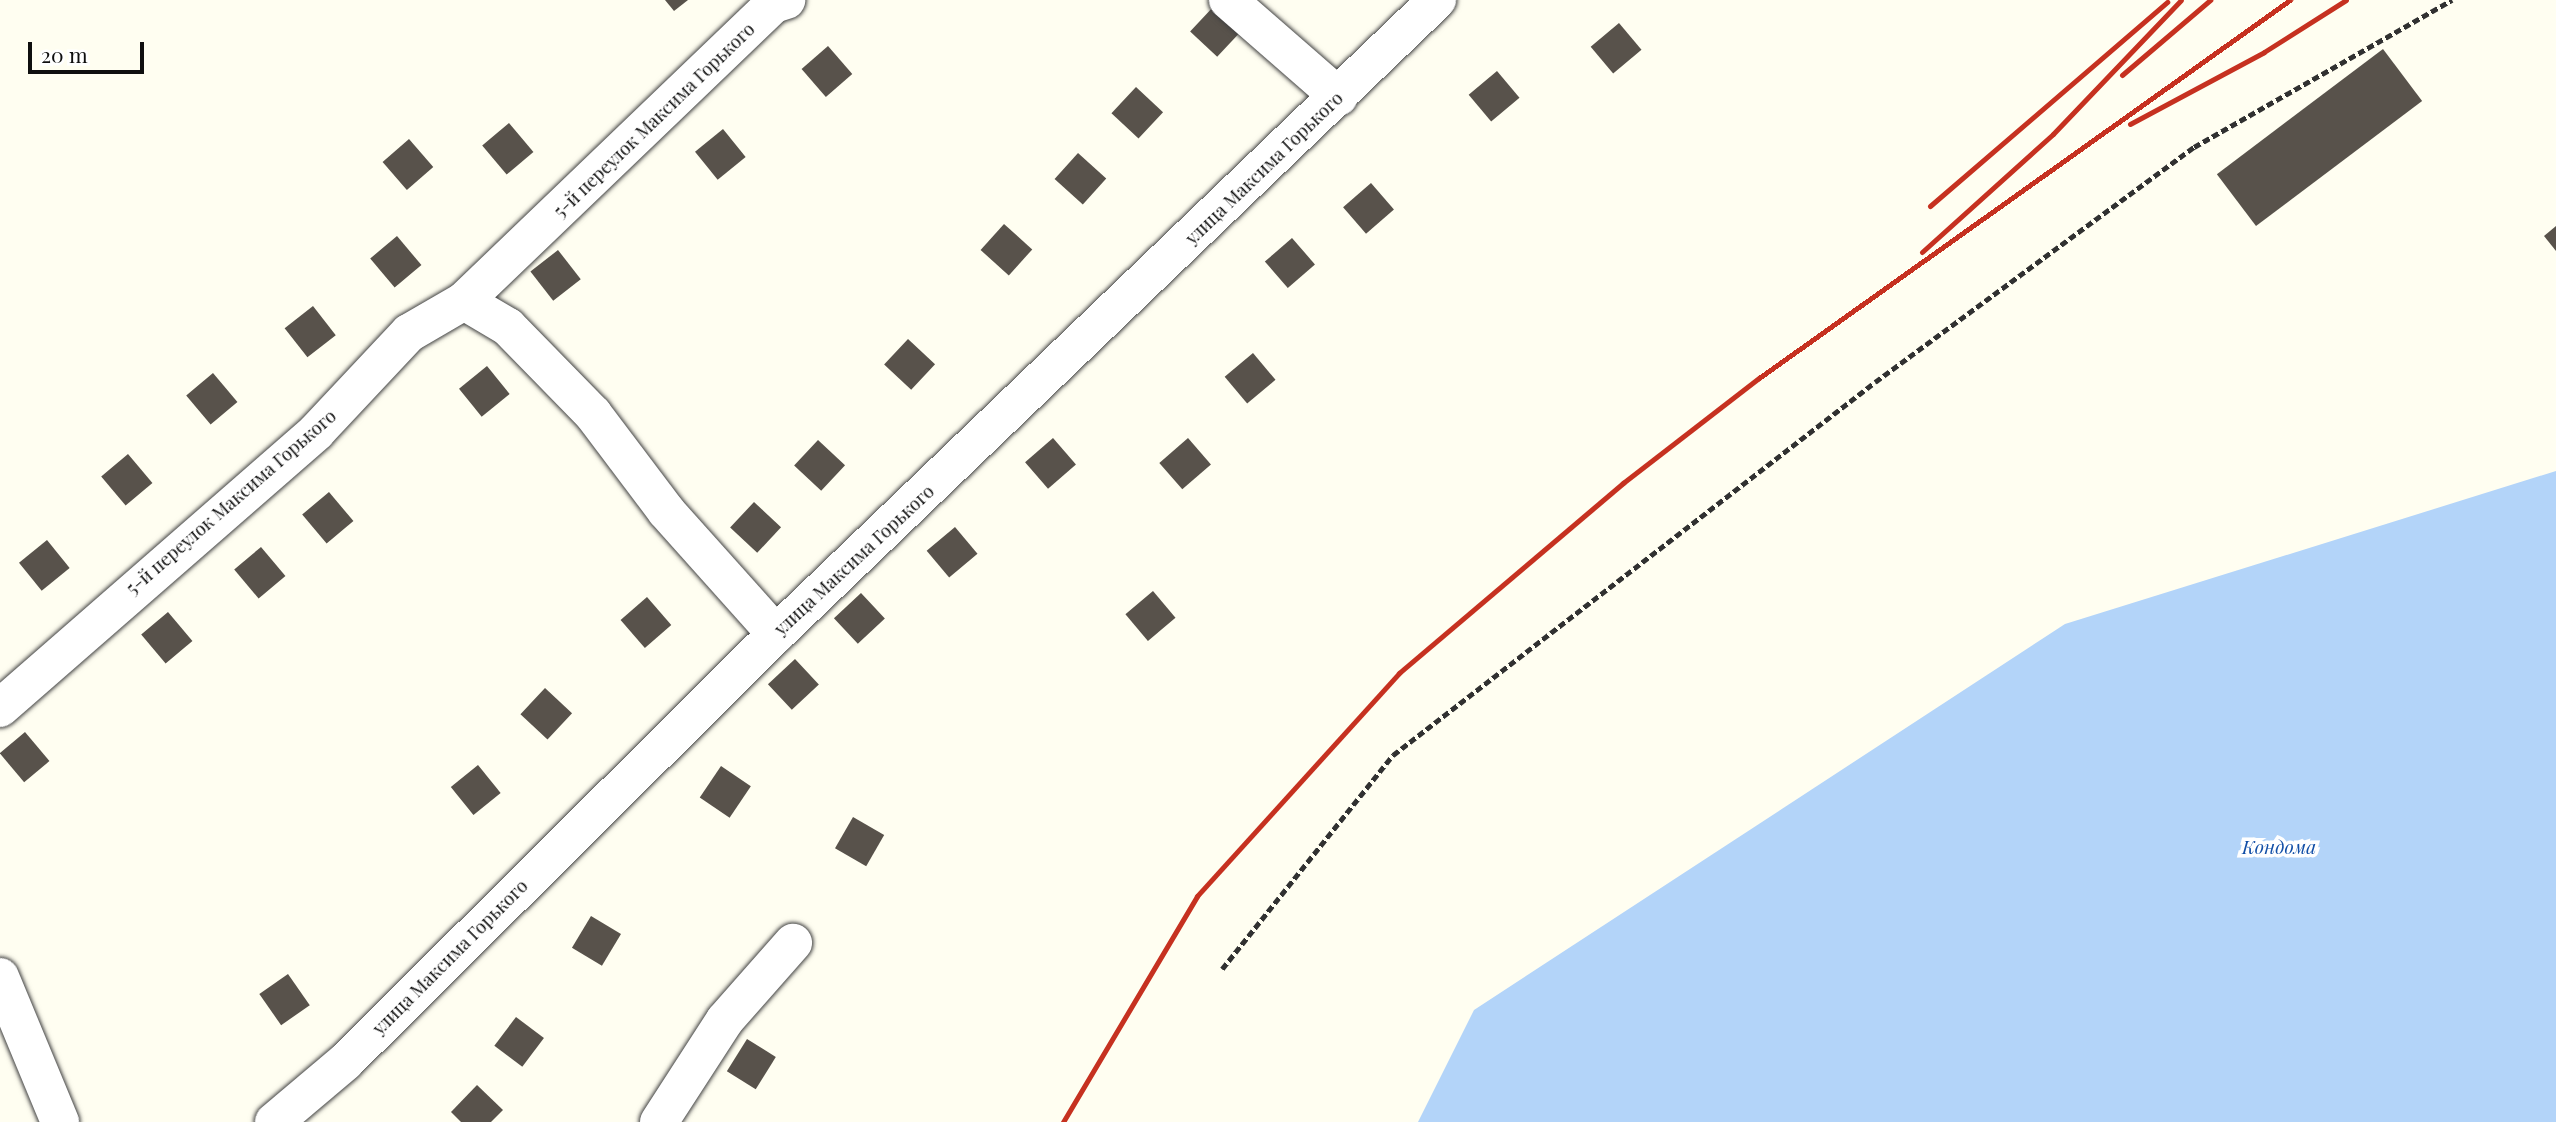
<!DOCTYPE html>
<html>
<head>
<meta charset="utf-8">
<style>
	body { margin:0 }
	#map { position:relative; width:2556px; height:1122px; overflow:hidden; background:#fffef1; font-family:"Playfair Display",serif }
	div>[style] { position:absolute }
	.water>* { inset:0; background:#b3d4f9 }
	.building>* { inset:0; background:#58524b; transform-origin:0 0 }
	.path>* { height:4.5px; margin-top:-2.25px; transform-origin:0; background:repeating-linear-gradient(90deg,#313131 0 7px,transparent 0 10.5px) }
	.roads { filter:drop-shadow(0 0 2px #424242) drop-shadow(0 0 2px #424242) }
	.minor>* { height:38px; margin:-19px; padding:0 19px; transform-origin:19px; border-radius:19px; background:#fff }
	.rail>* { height:5px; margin:-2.5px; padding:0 2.5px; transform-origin:2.5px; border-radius:2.5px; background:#c63120 }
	span { translate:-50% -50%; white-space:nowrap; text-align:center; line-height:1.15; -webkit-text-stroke:7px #fff; paint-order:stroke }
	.street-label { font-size:18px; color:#0f0f0f }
	.water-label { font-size:19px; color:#124fa7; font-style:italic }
	.scale { position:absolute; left:28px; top:42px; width:116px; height:32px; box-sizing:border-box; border:4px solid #0f0f0f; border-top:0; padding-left:9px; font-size:21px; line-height:24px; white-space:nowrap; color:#0f0f0f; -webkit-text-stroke:5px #fff; paint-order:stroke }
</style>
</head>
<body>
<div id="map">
	<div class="water">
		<i style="clip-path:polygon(2556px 471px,2556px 1122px,1418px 1122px,1474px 1010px,2065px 624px)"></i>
	</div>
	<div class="building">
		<i style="clip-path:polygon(665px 0,688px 0,674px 11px)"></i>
		<i style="left:1214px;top:6px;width:37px;height:35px;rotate:43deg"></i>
		<i style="left:1619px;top:23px;width:35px;height:37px;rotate:50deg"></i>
		<i style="left:828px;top:46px;width:37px;height:35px;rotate:49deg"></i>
		<i style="left:2383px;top:49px;width:65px;height:208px;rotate:53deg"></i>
		<i style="left:1497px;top:71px;width:35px;height:37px;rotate:50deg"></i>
		<i style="left:1136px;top:87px;width:37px;height:36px;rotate:43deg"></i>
		<i style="left:509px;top:123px;width:38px;height:35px;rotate:50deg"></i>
		<i style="left:723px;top:129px;width:36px;height:36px;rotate:51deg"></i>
		<i style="left:409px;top:139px;width:37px;height:35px;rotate:49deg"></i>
		<i style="left:1078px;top:153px;width:38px;height:35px;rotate:42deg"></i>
		<i style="left:1371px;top:183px;width:35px;height:37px;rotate:49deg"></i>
		<i style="left:1004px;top:224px;width:38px;height:35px;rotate:42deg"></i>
		<i style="clip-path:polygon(2556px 226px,2556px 251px,2544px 236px)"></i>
		<i style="left:397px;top:236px;width:38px;height:35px;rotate:50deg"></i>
		<i style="left:1292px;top:238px;width:35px;height:36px;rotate:49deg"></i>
		<i style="left:558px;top:250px;width:37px;height:35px;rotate:52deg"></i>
		<i style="left:313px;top:306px;width:37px;height:36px;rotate:52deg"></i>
		<i style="left:908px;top:339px;width:37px;height:35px;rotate:43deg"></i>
		<i style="left:1253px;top:353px;width:35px;height:37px;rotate:50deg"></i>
		<i style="left:487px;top:366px;width:36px;height:36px;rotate:51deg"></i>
		<i style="left:213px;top:373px;width:38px;height:35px;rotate:50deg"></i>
		<i style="left:1053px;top:438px;width:35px;height:37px;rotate:49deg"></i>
		<i style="left:1188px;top:438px;width:35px;height:38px;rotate:49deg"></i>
		<i style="left:818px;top:440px;width:37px;height:35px;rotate:43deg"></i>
		<i style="left:128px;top:454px;width:38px;height:35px;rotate:50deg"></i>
		<i style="left:329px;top:492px;width:38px;height:35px;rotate:50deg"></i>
		<i style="left:754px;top:502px;width:37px;height:35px;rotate:43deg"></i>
		<i style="left:955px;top:527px;width:35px;height:37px;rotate:50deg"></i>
		<i style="left:47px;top:540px;width:36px;height:36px;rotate:51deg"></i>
		<i style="left:261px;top:547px;width:38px;height:35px;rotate:50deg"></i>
		<i style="left:1153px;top:591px;width:35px;height:36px;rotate:50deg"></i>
		<i style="left:861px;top:593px;width:35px;height:37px;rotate:47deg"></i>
		<i style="left:647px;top:597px;width:37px;height:35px;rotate:49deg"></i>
		<i style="left:168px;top:612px;width:38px;height:35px;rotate:50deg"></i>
		<i style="left:795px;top:659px;width:35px;height:37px;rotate:47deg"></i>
		<i style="left:545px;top:688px;width:37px;height:36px;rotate:43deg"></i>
		<i style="left:25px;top:732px;width:38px;height:33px;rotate:50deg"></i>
		<i style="left:478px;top:765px;width:36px;height:35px;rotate:51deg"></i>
		<i style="left:721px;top:766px;width:36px;height:38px;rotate:34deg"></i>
		<i style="left:853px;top:817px;width:36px;height:36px;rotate:30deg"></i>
		<i style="left:591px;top:916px;width:35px;height:37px;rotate:31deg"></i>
		<i style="left:288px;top:974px;width:38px;height:35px;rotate:55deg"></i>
		<i style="left:516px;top:1017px;width:35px;height:36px;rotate:37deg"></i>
		<i style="left:747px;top:1039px;width:34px;height:38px;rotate:32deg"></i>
		<i style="clip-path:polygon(477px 1085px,503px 1110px,491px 1122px,461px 1122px,451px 1112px)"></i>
	</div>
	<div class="path">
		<i style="left:1222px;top:969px;width:274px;rotate:-51.4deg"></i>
		<i style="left:1393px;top:755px;width:609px;rotate:-37.73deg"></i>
		<i style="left:1875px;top:382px;width:396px;rotate:-36.4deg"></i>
		<i style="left:2194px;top:147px;width:297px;rotate:-29.7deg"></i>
	</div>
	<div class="roads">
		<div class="minor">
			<i style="left:1228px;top:0;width:147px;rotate:41.1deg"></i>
			<i style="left:464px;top:301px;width:429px;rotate:-43.8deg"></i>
			<i style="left:774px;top:4px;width:13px;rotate:-18deg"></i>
			<i style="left:0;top:708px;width:420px;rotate:-41.1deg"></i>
			<i style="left:316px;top:432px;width:136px;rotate:-46.8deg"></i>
			<i style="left:409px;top:333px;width:64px;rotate:-30.2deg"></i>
			<i style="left:464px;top:301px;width:51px;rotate:30.6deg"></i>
			<i style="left:508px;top:327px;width:122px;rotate:45.7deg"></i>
			<i style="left:593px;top:414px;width:121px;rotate:53deg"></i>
			<i style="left:666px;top:511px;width:165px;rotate:48.2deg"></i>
			<i style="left:0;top:977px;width:157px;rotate:67.5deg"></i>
			<i style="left:274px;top:1122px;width:93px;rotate:-40.2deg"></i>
			<i style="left:345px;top:1062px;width:607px;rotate:-44.8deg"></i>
			<i style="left:776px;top:634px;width:916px;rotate:-43.81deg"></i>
			<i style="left:659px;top:1122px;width:121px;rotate:-57.1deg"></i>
			<i style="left:725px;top:1020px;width:103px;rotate:-48.6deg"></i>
		</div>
	</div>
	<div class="rail">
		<i style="left:2122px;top:75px;width:116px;rotate:-40.4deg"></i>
		<i style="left:2130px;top:124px;width:152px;rotate:-28.2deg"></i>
		<i style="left:2264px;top:52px;width:97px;rotate:-32.4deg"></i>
		<i style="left:1930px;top:206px;width:313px;rotate:-40.7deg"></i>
		<i style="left:1922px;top:252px;width:176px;rotate:-42deg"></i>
		<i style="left:2053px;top:134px;width:185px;rotate:-46.3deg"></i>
		<i style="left:1063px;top:1122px;width:263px;rotate:-59.3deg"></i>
		<i style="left:1197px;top:896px;width:301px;rotate:-47.8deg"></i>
		<i style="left:1399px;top:673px;width:294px;rotate:-40.3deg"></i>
		<i style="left:1623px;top:483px;width:172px;rotate:-37.7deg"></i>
		<i style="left:1759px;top:378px;width:652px;rotate:-35.45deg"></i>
	</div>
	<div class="street-label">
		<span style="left:654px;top:120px;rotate:-44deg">5-й переулок Максима Горького</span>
		<span style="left:1264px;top:168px;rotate:-44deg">улица Максима Горького</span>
		<span style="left:231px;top:502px;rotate:-41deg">5-й переулок Максима Горького</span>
		<span style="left:854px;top:560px;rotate:-43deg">улица Максима Горького</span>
		<span style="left:450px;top:957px;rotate:-45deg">улица Максима Горького</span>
	</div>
	<div class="water-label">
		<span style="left:2279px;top:847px">Кондома</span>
	</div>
	<div class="scale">20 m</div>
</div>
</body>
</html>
